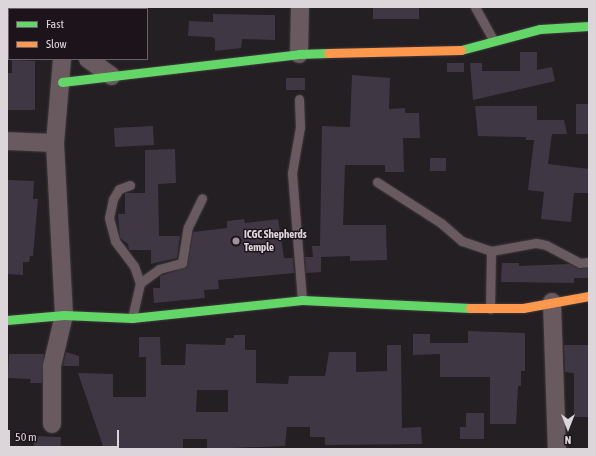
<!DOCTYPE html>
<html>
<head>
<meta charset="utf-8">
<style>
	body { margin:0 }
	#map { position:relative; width:596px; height:456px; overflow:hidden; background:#241f23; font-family:"Asap Condensed",sans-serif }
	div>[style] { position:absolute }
	.building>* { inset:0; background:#403745; transform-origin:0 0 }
	.roads { filter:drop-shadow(0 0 1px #3d393c) drop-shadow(0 0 1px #3d393c) }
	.lane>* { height:9px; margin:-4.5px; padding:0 4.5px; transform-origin:4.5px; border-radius:4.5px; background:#695a60 }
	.street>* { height:18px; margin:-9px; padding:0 9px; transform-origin:9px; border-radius:9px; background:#695a60 }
	.fast>* { height:9px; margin:-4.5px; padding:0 4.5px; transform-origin:4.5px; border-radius:4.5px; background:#63d668 }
	.slow>* { height:9px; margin:-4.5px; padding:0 4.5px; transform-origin:4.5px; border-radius:4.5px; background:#ff974d }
	.dots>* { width:11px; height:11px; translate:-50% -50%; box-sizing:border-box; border:2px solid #1d131b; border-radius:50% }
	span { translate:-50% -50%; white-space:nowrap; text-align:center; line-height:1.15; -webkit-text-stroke:3px #1d131b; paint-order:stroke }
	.poi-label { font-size:11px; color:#dcd6db; font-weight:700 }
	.left { translate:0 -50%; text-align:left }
	.frame { position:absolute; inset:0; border:8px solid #dcd6db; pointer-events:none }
	.legend { position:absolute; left:8px; top:8px; width:140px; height:52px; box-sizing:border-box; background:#1d131b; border:1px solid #696168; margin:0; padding:5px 7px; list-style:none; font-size:12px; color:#dcd6db }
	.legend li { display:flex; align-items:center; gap:8px; height:20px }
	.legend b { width:20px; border:1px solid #696168 }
	.north { position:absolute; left:548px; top:408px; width:40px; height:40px; -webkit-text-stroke:3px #1d131b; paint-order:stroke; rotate:180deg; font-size:11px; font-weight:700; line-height:16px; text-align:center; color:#dcd6db }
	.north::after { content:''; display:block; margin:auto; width:14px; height:18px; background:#dcd6db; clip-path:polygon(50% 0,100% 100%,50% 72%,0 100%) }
	.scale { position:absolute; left:8px; top:430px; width:111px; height:18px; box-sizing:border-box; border:2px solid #dcd6db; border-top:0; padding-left:5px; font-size:12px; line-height:14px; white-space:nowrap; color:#dcd6db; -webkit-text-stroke:3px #1d131b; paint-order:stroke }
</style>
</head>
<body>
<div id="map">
	<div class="building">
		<i style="left:373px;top:7px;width:46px;height:12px"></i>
		<i style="clip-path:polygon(213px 14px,275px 15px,275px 40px,242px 39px,241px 48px,215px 51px,215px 39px,212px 37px,188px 36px,189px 21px,213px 22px)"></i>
		<i style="clip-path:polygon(520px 52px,537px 52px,537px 70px,552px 67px,555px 81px,473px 100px,470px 63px,482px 63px,482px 71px,520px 71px)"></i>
		<i style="clip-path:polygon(12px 60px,35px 61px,35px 110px,7px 110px,7px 73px,12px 73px)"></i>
		<i style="left:447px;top:63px;width:17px;height:9px"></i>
		<i style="clip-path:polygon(352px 75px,390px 78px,389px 109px,405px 108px,405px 113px,419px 113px,420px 138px,403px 138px,404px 172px,385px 172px,385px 165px,345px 165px,343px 225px,386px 225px,387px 260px,350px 261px,350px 256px,321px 257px,321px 272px,306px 273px,305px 257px,313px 257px,312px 246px,320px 246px,322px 126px,350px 127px)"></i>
		<i style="left:286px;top:78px;width:19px;height:12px"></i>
		<i style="left:576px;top:104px;width:13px;height:30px"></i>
		<i style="clip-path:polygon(475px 106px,537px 106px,537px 120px,564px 120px,567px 134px,552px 134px,548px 164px,589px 169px,589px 193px,574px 193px,571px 222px,541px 219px,544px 192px,528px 190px,534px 140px,526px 140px,526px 137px,478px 136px)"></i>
		<i style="left:153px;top:126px;width:19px;height:39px;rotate:87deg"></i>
		<i style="clip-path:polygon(175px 149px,176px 183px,158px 184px,159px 236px,180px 236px,177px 258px,151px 264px,151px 250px,129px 250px,128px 244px,120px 238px,118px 214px,125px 214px,125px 193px,145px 193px,145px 150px)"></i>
		<i style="left:430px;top:158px;width:16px;height:13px"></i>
		<i style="clip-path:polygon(8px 180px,34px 181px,33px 199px,38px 199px,33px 256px,30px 256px,29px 262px,23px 262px,23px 275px,7px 274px)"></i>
		<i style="clip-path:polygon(244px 219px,245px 223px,278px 219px,284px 258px,293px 258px,294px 273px,218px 280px,219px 289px,204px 290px,205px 298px,154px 303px,153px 288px,160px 288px,160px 276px,187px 267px,193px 232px,227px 228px,227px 221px)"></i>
		<i style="clip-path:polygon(502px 263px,519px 263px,519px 266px,570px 264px,580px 269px,589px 268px,589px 278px,574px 278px,574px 283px,501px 282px)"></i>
		<i style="clip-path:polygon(468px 331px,525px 333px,525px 371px,521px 371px,521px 386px,518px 386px,516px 424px,490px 424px,490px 377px,440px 377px,440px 354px,413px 355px,413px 334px,430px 334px,430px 343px,468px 343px)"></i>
		<i style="clip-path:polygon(evenodd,234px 335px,245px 335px,245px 350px,256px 350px,256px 383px,288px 384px,289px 376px,325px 376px,329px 352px,356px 352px,356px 372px,387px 371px,387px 345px,401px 345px,402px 428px,421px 427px,422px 444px,325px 445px,325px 437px,310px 437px,310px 427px,287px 427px,285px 446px,207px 449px,207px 439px,183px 439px,183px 449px,104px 449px,78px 373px,113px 374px,113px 397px,146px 397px,146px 357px,139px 357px,139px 337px,160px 337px,161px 365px,185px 365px,186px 344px,225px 345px,226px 338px,234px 338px,234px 335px,197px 390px,228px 390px,228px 412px,196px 412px,197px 390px)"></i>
		<i style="clip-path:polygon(564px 345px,589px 345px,589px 417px,574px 417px,574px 373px,565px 372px)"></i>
		<i style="clip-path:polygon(66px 352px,79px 356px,79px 366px,63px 366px)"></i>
		<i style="clip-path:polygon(9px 354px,44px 354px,42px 383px,30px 383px,31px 379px,8px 378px)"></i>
		<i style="clip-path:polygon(466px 413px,484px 413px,484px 439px,460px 439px,460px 427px,466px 427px)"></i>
		<i style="left:34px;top:436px;width:27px;height:13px;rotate:2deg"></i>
	</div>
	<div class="roads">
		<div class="lane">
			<i style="left:475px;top:7px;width:39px;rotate:61deg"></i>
			<i style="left:299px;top:99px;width:28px;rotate:88deg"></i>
			<i style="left:300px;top:127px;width:47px;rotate:99.9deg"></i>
			<i style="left:292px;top:173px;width:127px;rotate:85.5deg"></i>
			<i style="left:377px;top:182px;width:76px;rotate:32.6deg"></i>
			<i style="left:441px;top:223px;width:28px;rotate:41deg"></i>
			<i style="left:462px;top:241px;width:31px;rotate:19deg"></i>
			<i style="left:491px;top:251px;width:58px;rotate:91deg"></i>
			<i style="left:130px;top:185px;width:12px;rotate:160deg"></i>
			<i style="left:119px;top:189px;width:12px;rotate:121deg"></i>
			<i style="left:113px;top:199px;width:19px;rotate:102deg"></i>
			<i style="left:109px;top:218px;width:24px;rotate:75deg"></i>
			<i style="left:115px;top:241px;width:31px;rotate:53deg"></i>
			<i style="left:134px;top:266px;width:18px;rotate:71deg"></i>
			<i style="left:491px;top:251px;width:46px;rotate:-10.1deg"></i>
			<i style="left:536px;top:243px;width:10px;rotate:11deg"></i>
			<i style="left:546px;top:245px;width:38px;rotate:28deg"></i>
			<i style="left:580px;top:263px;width:9px;rotate:-6deg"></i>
			<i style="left:132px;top:318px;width:36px;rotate:-77deg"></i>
			<i style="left:140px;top:283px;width:24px;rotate:-36deg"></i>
			<i style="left:159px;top:269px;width:24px;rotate:-15deg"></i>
			<i style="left:182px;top:263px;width:36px;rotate:-81deg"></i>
			<i style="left:188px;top:227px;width:32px;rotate:-64deg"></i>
		</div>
		<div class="street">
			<i style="left:61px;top:7px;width:2px;rotate:90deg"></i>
			<i style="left:299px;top:54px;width:47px;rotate:-88.8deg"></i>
			<i style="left:88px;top:59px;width:29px;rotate:36deg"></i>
			<i style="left:7px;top:141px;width:48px;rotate:2.4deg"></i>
			<i style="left:552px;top:302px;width:147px;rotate:88.1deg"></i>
			<i style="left:52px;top:424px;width:58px;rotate:-90deg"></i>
			<i style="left:52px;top:366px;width:52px;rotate:-76.8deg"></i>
			<i style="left:64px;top:315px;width:172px;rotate:-93deg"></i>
			<i style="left:55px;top:143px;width:84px;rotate:-85.2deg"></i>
		</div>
		<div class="fast">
			<i style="left:461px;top:50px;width:82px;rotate:-14.9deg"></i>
			<i style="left:540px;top:29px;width:49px;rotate:-3.5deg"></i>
			<i style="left:62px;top:82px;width:239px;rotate:-6.7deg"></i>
			<i style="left:299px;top:54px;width:29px;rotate:-2deg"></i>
			<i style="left:7px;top:320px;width:57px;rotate:-5deg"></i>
			<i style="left:64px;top:315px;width:68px;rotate:2.5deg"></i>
			<i style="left:132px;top:318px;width:171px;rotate:-6deg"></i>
			<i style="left:302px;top:300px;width:168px;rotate:2.7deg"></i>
		</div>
		<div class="slow">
			<i style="left:328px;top:53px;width:133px;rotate:-1.3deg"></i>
			<i style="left:470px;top:308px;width:53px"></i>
			<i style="left:523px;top:308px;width:67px;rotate:-10.3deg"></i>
		</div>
	</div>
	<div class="dots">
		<i style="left:236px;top:241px;background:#9c969b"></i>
	</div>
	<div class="poi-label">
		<span class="left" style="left:244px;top:241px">ICGC Shepherds<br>Temple</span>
	</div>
	<div class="frame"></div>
	<ul class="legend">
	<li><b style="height:5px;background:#63d668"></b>Fast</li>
	<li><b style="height:5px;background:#ff974d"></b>Slow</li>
	</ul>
	<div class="north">N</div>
	<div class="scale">50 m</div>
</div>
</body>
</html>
